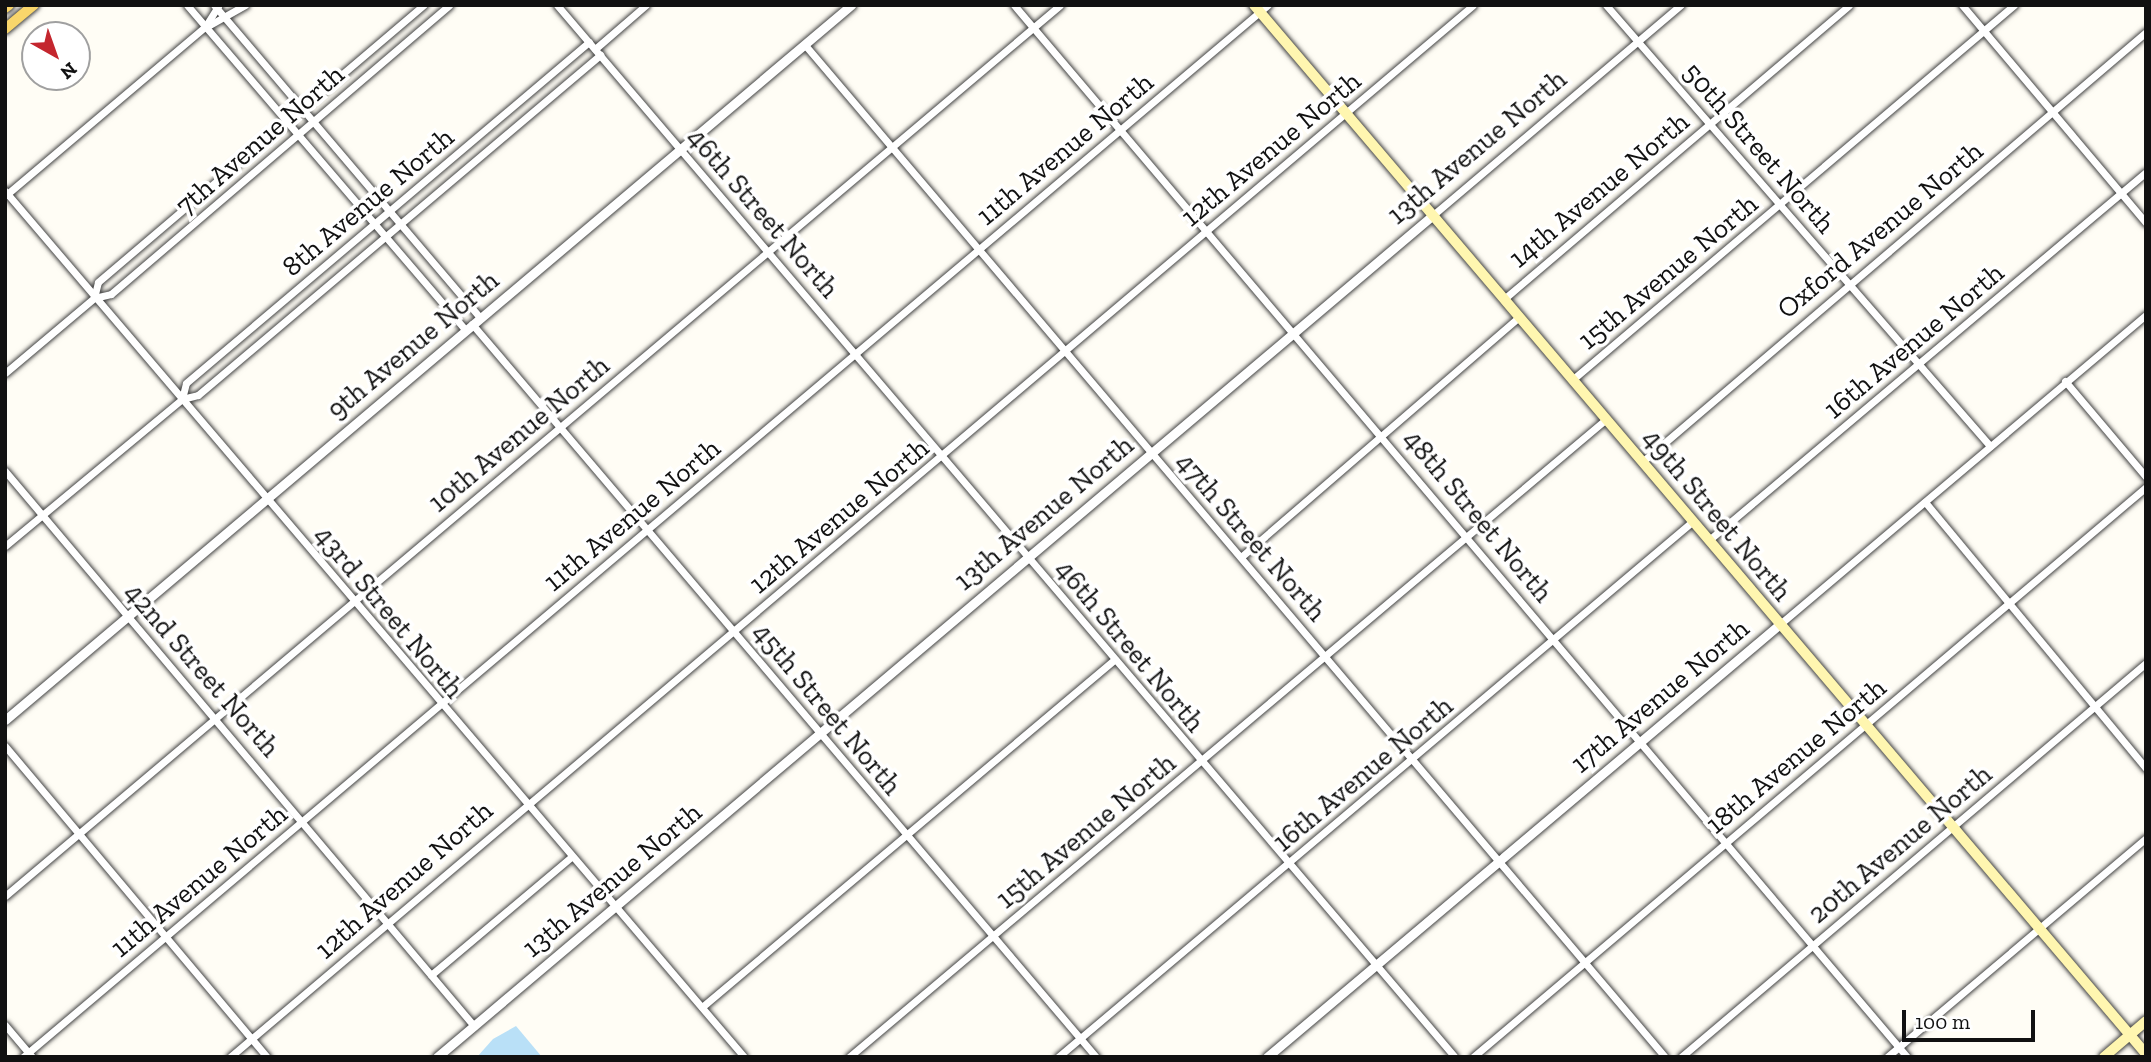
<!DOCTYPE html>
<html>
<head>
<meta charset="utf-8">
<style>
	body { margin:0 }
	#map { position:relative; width:2151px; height:1062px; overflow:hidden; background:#fffdf5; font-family:"Zilla Slab",serif }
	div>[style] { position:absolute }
	.water>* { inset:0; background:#b9e0f7 }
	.roads { filter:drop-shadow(0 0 2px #444) drop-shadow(0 0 2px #444) }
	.minor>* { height:7px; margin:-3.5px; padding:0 3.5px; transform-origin:3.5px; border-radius:3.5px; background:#fff }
	.tertiary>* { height:9px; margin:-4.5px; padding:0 4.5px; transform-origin:4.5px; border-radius:4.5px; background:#fff }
	.secondary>* { height:10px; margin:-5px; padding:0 5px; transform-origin:5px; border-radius:5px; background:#fff6b0 }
	.primary>* { height:10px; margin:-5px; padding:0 5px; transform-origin:5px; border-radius:5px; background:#f9d66b }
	span { translate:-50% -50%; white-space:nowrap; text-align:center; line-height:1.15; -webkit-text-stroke:7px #fff; paint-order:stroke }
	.street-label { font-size:28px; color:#111 }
	.frame { position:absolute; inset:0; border:7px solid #111; pointer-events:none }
	.north { position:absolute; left:21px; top:21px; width:70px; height:70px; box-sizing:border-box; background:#fff; border:2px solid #a0a0a0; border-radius:50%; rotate:140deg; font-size:19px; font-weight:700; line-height:28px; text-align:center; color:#111 }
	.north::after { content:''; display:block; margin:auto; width:24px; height:32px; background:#c4262e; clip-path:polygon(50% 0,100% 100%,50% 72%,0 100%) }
	.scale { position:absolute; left:1902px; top:1010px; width:133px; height:32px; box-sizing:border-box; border:4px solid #111; border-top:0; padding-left:9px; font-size:21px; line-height:24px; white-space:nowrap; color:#111; -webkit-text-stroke:5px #fff; paint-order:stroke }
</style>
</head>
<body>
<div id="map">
	<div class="water">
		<i style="clip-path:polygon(516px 1026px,542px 1057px,477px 1057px,493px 1039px)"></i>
	</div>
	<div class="roads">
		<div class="minor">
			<i style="left:187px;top:5px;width:428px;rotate:49.4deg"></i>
			<i style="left:214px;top:5px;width:411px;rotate:49.6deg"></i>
			<i style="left:557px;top:5px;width:1383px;rotate:49.52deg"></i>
			<i style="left:1014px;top:5px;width:1380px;rotate:49.67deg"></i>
			<i style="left:1606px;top:5px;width:585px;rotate:48.95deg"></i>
			<i style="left:1962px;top:5px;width:285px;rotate:49.8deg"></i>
			<i style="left:206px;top:27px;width:45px;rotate:-29.4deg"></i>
			<i style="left:805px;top:45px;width:1328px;rotate:49.64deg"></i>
			<i style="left:595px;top:49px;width:67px;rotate:-40.8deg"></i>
			<i style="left:5px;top:191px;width:1138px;rotate:49.52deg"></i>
			<i style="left:6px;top:195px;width:260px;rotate:-40.2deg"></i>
			<i style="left:205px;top:27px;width:25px;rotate:-58deg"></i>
			<i style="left:1433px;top:215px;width:325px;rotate:-40.3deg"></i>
			<i style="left:94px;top:298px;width:16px;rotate:-76deg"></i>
			<i style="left:98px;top:282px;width:428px;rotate:-40.4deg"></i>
			<i style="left:1504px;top:299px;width:453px;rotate:-40.4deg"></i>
			<i style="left:472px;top:324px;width:963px;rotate:49.59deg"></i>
			<i style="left:5px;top:373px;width:116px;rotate:-40.1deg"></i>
			<i style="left:94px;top:298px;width:17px;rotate:-13deg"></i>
			<i style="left:111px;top:294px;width:445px;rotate:-40.5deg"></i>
			<i style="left:1572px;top:380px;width:580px;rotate:-40.31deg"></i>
			<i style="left:2065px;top:381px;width:126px;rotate:49.8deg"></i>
			<i style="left:182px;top:399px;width:16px;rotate:-76deg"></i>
			<i style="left:186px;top:383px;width:528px;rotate:-40.24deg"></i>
			<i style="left:1642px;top:462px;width:663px;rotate:-40.47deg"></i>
			<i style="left:5px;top:471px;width:727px;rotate:49.8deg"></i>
			<i style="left:1925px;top:502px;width:346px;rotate:50.3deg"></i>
			<i style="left:1709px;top:540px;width:571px;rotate:-40.1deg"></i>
			<i style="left:5px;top:546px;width:230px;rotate:-39.7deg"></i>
			<i style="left:182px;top:399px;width:16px;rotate:-14deg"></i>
			<i style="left:198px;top:395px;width:527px;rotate:-40.22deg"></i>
			<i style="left:1241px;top:557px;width:367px;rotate:-40.8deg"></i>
			<i style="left:1780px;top:624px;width:479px;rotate:-40.2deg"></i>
			<i style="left:5px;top:746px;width:407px;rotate:49.9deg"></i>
			<i style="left:5px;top:896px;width:1381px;rotate:-40.18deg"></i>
			<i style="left:431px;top:975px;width:183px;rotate:-40.1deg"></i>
			<i style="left:702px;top:1007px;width:539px;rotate:-40.11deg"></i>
			<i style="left:5px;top:1025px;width:42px;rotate:49.8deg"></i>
			<i style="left:23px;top:1057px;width:1630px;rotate:-40.2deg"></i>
			<i style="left:230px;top:1057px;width:1628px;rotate:-40.24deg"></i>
			<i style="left:849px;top:1057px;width:990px;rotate:-40.12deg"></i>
			<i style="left:1058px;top:1057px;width:831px;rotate:-40.17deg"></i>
			<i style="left:1473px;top:1057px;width:882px;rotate:-40.26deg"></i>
			<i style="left:1681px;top:1057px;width:609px;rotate:-40.28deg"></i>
			<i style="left:1887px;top:1057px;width:339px;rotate:-40.2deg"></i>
		</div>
		<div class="tertiary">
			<i style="left:5px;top:720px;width:1108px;rotate:-40.2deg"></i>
			<i style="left:437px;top:1057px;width:1304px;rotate:-40.21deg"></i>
			<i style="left:1267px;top:1057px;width:671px;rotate:-40.17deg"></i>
		</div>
		<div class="secondary">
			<i style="left:1254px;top:5px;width:1377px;rotate:49.62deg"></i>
			<i style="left:2104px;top:1057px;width:55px;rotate:-40.6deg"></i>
		</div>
		<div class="primary">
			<i style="left:5px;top:8px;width:5px;rotate:-37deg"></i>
			<i style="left:5px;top:29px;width:38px;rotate:-40deg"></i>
		</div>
	</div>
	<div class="street-label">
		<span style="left:260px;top:140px;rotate:-41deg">7th Avenue North</span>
		<span style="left:1477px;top:147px;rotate:-40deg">13th Avenue North</span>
		<span style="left:1759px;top:148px;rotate:49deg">50th Street North</span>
		<span style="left:1065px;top:149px;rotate:-40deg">11th Avenue North</span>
		<span style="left:1271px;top:149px;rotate:-40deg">12th Avenue North</span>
		<span style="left:1599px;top:190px;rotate:-40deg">14th Avenue North</span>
		<span style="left:368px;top:202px;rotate:-40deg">8th Avenue North</span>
		<span style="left:763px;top:213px;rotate:49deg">46th Street North</span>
		<span style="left:1880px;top:230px;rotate:-40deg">Oxford Avenue North</span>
		<span style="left:1668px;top:272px;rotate:-40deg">15th Avenue North</span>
		<span style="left:1914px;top:341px;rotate:-40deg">16th Avenue North</span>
		<span style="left:413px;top:345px;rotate:-40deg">9th Avenue North</span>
		<span style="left:519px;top:434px;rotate:-40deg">10th Avenue North</span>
		<span style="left:1044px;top:513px;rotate:-40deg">13th Avenue North</span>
		<span style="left:632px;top:515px;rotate:-40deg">11th Avenue North</span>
		<span style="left:1717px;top:515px;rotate:50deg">49th Street North</span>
		<span style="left:839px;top:516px;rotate:-40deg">12th Avenue North</span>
		<span style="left:1478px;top:516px;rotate:50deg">48th Street North</span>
		<span style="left:1251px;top:537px;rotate:49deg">47th Street North</span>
		<span style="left:389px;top:612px;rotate:50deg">43rd Street North</span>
		<span style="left:1130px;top:646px;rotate:50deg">46th Street North</span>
		<span style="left:202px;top:670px;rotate:49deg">42nd Street North</span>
		<span style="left:1660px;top:696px;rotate:-40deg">17th Avenue North</span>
		<span style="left:827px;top:709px;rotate:50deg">45th Street North</span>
		<span style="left:1796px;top:756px;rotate:-40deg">18th Avenue North</span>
		<span style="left:1363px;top:774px;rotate:-40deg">16th Avenue North</span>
		<span style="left:1086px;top:831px;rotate:-40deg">15th Avenue North</span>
		<span style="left:1900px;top:844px;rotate:-40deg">20th Avenue North</span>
		<span style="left:404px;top:880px;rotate:-41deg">12th Avenue North</span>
		<span style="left:612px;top:880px;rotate:-40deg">13th Avenue North</span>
		<span style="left:199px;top:881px;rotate:-40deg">11th Avenue North</span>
	</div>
	<div class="frame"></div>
	<div class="north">N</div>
	<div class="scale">100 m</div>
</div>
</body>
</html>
